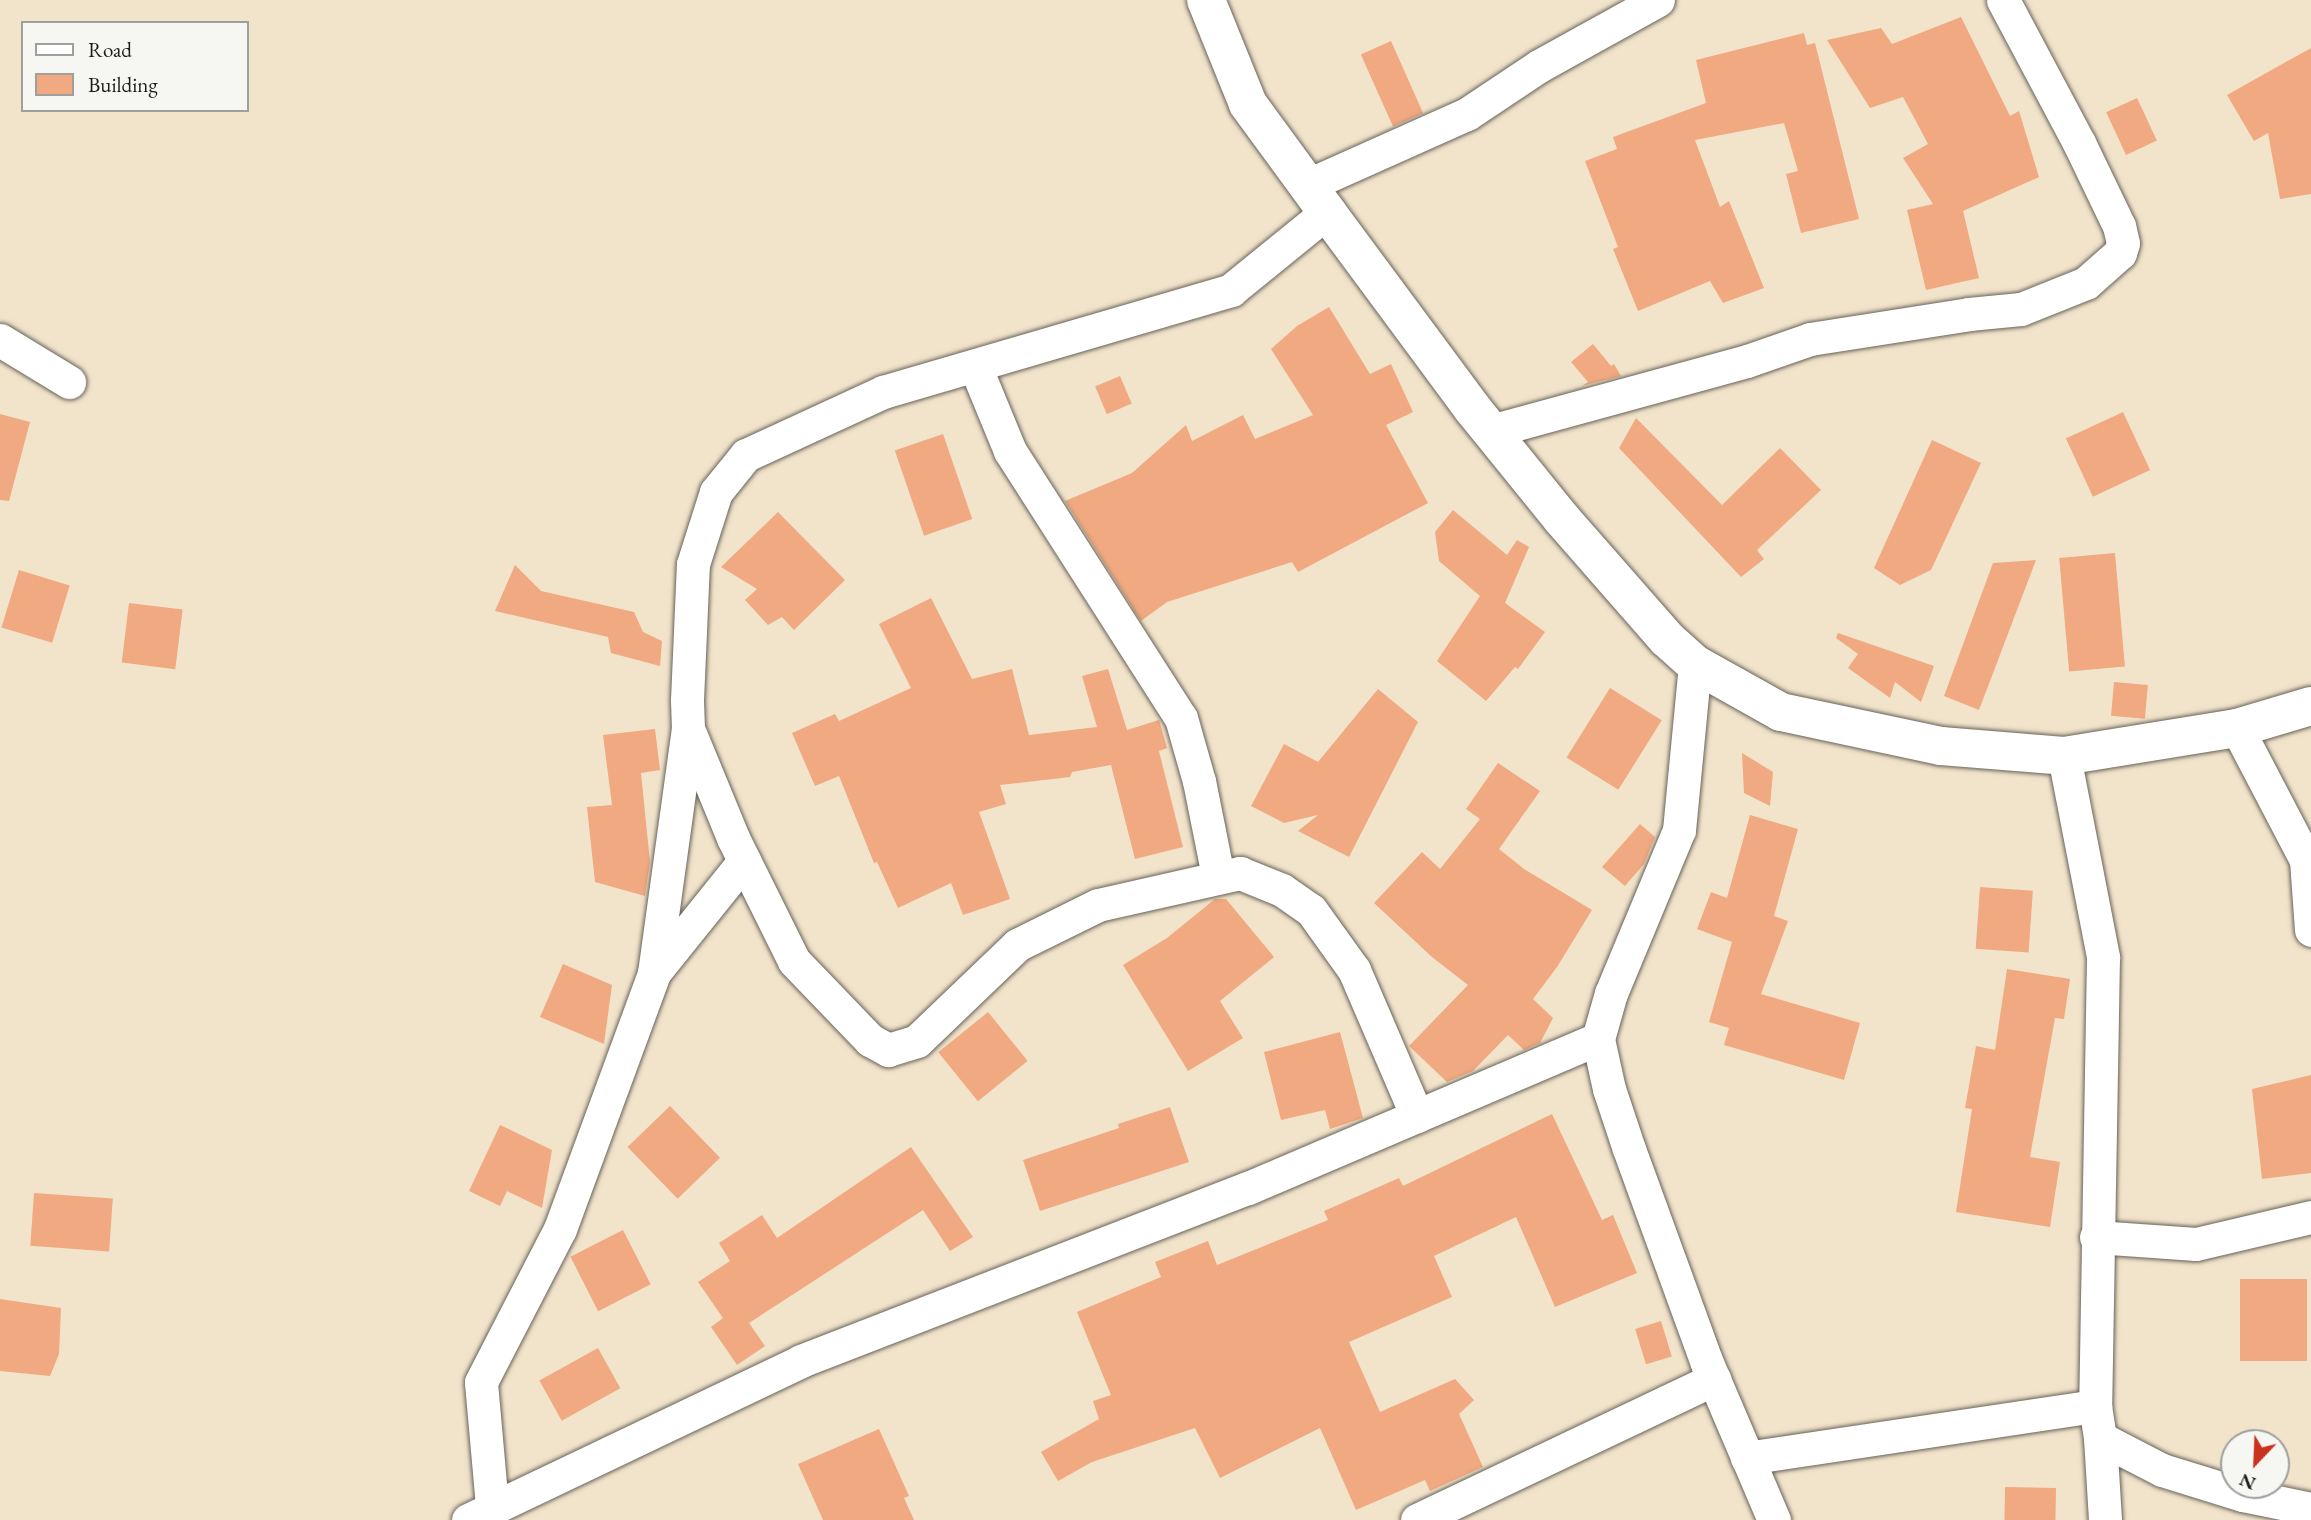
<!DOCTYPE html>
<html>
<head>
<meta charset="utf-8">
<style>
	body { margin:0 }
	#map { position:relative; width:2311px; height:1520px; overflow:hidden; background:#f2e4cb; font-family:"EB Garamond",serif }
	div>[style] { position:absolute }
	.building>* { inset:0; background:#f0a980; transform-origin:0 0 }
	.roads { filter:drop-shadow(0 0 2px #676259) drop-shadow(0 0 2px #676259) }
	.minor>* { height:33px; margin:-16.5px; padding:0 16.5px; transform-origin:16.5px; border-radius:16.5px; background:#fff }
	.major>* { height:38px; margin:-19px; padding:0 19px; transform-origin:19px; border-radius:19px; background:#fff }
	span { translate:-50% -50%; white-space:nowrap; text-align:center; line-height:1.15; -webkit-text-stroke:5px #f6f6f2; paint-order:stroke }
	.legend { position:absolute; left:21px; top:21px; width:228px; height:91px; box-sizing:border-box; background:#f6f6f2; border:2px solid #9f9f9c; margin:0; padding:9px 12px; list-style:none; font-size:21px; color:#1c1c1c }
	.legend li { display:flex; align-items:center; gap:14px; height:35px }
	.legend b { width:35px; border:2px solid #9f9f9c }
	.north { position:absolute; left:2220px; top:1429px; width:70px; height:70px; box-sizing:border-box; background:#f6f6f2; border:2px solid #9f9f9c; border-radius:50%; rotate:203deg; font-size:19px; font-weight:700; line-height:28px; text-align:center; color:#1c1c1c }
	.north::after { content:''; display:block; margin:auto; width:24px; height:32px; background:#c8321e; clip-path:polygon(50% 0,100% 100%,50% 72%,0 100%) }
</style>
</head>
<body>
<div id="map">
	<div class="building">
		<i style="clip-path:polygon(1961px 17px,2010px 116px,2019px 111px,2039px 177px,1963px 211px,1979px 278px,1926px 290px,1907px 210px,1933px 204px,1903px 158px,1928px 144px,1903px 97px,1870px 108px,1827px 40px,1881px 28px,1892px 44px)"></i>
		<i style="clip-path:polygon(1804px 33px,1807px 45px,1815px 43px,1859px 219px,1801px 233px,1786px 174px,1798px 171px,1784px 123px,1695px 140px,1720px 207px,1729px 201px,1764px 288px,1723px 303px,1710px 281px,1638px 311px,1613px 249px,1618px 247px,1585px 161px,1617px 149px,1613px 137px,1706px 103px,1696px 60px)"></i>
		<i style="left:1391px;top:41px;width:79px;height:33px;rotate:66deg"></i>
		<i style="clip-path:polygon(2311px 48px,2311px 194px,2280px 199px,2268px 133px,2254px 141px,2227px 95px)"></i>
		<i style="left:2137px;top:98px;width:47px;height:34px;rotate:65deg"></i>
		<i style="clip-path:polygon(1329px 307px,1370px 374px,1391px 364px,1413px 412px,1386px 425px,1428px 503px,1298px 572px,1292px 562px,1167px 602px,1141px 621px,1065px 501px,1132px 473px,1186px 425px,1192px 441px,1243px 415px,1255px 439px,1313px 415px,1271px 349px,1297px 326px)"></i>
		<i style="clip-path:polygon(1593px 344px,1611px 366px,1614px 364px,1621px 376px,1582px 386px,1588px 382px,1571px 362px)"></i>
		<i style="left:1120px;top:376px;width:30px;height:27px;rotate:67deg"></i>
		<i style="left:2123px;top:412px;width:64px;height:63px;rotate:65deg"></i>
		<i style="clip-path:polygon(0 414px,30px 422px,9px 501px,0 500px)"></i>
		<i style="clip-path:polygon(1636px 418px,1722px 505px,1780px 448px,1821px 490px,1757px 550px,1764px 559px,1741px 577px,1619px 448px)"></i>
		<i style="left:943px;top:434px;width:90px;height:51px;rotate:71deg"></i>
		<i style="clip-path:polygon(1932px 440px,1981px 463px,1931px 570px,1900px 585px,1874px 568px)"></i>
		<i style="clip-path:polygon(1453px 510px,1507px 555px,1517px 540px,1529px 547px,1505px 603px,1545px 632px,1518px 669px,1515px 667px,1486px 701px,1437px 661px,1480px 596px,1439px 561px,1435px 532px)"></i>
		<i style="clip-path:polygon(778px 512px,845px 580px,794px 630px,782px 617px,768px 625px,745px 600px,757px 589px,721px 567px)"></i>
		<i style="left:2115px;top:553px;width:114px;height:56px;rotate:85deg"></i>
		<i style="clip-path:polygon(2036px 560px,1979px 710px,1944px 696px,1993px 563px)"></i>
		<i style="clip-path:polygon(515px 565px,541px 591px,634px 612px,643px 632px,662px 641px,660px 666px,611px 653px,608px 637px,495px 611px)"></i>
		<i style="left:19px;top:570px;width:53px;height:60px;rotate:17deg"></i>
		<i style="clip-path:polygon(931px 598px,972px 679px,1012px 669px,1029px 735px,1097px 727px,1082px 676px,1108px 669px,1127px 730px,1159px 720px,1167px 748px,1159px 751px,1183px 847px,1135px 859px,1111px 765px,1072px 772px,1070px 777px,1000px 785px,1006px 804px,979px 812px,1010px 899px,963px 915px,951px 883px,898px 908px,877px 862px,874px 863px,839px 776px,815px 786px,792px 733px,835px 714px,839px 721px,911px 688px,879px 624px)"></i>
		<i style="left:129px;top:603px;width:54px;height:60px;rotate:7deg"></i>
		<i style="clip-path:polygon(1838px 633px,1934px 666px,1921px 702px,1895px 682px,1890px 698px,1848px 668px,1858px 654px,1836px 638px)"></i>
		<i style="left:2114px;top:682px;width:34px;height:34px;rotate:5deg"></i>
		<i style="left:1610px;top:688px;width:61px;height:82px;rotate:32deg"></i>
		<i style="clip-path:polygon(1378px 689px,1418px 722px,1349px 857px,1298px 831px,1318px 815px,1284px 823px,1251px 806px,1284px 744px,1318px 762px)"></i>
		<i style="clip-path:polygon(655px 729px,660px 770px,641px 773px,650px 862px,645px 896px,595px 882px,587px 807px,612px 805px,603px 735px)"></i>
		<i style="clip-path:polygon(1742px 753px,1773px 772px,1770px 806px,1744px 793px)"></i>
		<i style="clip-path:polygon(1498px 763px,1540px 791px,1499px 849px,1524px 869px,1592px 910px,1557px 967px,1533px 999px,1553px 1018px,1540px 1043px,1524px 1050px,1508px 1035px,1473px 1071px,1447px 1082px,1409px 1046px,1468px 985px,1432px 957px,1374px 903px,1422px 852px,1440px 869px,1480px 819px,1466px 809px)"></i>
		<i style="clip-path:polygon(1750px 815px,1798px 829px,1774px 916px,1788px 921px,1761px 994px,1860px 1023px,1844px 1080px,1724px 1045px,1729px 1028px,1709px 1022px,1732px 942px,1697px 929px,1711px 892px,1727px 898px)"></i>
		<i style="clip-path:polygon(1640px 824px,1655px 837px,1644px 864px,1625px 886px,1602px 867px)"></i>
		<i style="left:1980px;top:887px;width:53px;height:62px;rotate:4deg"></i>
		<i style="clip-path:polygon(1215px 899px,1226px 899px,1274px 957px,1220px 1001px,1243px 1038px,1188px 1071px,1123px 965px,1167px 938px)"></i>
		<i style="clip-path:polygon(563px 964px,612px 985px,604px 1044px,540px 1017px)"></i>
		<i style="clip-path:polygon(2007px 969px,2070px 979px,2064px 1019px,2055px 1018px,2030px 1157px,2060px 1162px,2050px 1227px,1956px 1212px,1972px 1109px,1965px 1108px,1976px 1046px,1995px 1050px)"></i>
		<i style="left:988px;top:1012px;width:63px;height:64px;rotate:51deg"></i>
		<i style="clip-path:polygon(1340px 1032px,1363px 1118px,1330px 1129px,1325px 1110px,1281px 1120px,1264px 1052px)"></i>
		<i style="clip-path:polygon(2311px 1075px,2311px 1173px,2262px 1179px,2252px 1089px)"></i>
		<i style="left:670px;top:1106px;width:72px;height:59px;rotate:46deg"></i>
		<i style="clip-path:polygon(1170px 1107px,1189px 1162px,1040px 1211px,1023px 1160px,1119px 1128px,1118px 1124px)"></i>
		<i style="clip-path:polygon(1552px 1114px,1602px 1220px,1613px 1215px,1637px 1273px,1555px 1307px,1516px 1217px,1434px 1256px,1452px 1297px,1349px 1342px,1380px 1412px,1455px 1379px,1474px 1400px,1459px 1414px,1483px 1467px,1430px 1491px,1425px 1480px,1356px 1510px,1320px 1428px,1220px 1478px,1195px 1428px,1092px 1462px,1058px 1481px,1041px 1452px,1099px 1419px,1093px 1401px,1111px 1395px,1077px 1312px,1161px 1277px,1155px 1262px,1208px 1241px,1217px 1265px,1328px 1220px,1324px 1211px,1399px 1178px,1403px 1186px)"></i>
		<i style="clip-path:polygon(500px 1125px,552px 1150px,542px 1208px,507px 1191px,500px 1206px,469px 1191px)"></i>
		<i style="clip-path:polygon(911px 1147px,973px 1237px,950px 1251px,923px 1210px,749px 1323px,765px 1346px,737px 1365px,711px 1327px,723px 1318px,698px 1282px,730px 1261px,719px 1243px,762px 1215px,777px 1238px)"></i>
		<i style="left:34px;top:1193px;width:79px;height:53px;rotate:4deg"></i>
		<i style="left:623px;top:1230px;width:61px;height:59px;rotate:63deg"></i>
		<i style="left:2240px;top:1279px;width:67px;height:82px"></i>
		<i style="clip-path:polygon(0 1299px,61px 1308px,59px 1354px,50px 1376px,0 1371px)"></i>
		<i style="left:1661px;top:1321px;width:37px;height:27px;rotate:73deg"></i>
		<i style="left:598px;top:1348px;width:46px;height:67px;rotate:61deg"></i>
		<i style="clip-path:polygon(879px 1429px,909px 1496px,904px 1498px,914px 1520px,823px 1520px,798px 1464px)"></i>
		<i style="left:2005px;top:1487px;width:51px;height:33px;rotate:1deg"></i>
	</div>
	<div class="roads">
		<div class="minor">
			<i style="left:1308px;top:185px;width:174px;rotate:-24.1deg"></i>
			<i style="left:1467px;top:114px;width:87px;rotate:-33.7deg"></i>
			<i style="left:1539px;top:66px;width:136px;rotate:-29deg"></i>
			<i style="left:0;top:340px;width:81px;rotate:31.3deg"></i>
			<i style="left:975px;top:366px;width:92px;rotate:67.6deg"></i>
			<i style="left:1010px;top:451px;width:317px;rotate:57.4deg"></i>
			<i style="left:1181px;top:718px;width:66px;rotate:74.1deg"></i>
			<i style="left:1199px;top:781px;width:97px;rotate:78.7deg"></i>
			<i style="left:1491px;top:431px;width:265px;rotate:-15.3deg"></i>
			<i style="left:1747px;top:361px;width:67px;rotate:-19.2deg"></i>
			<i style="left:1810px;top:339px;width:161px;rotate:-8.9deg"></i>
			<i style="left:1969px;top:314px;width:52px;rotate:-5.5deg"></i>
			<i style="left:2021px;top:309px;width:70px;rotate:-21.8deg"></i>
			<i style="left:2086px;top:283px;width:45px;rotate:-41.4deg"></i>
			<i style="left:2120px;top:253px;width:10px;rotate:-73deg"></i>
			<i style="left:2123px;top:243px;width:17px;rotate:-103deg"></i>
			<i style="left:2119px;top:226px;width:92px;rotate:-115.7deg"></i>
			<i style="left:2079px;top:143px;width:162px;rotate:-118deg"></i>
			<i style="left:1695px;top:664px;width:167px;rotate:95.5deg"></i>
			<i style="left:1679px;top:830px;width:177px;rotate:112.6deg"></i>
			<i style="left:1611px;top:993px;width:48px;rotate:105.8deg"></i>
			<i style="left:1598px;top:1039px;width:51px;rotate:77.6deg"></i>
			<i style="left:1609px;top:1089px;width:63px;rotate:71.6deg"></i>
			<i style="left:1629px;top:1149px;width:228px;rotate:70deg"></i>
			<i style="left:1707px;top:1363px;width:171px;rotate:66.9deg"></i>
			<i style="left:2237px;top:728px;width:149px;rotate:62.4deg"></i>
			<i style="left:2306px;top:860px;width:70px;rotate:85.9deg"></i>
			<i style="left:689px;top:731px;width:116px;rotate:67.6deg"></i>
			<i style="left:733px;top:838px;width:137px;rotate:63.6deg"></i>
			<i style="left:794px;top:961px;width:110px;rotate:46.1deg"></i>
			<i style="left:870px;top:1040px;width:21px;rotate:29deg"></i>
			<i style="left:888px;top:1050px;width:30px;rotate:-17deg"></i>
			<i style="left:917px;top:1041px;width:139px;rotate:-43.8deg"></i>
			<i style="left:1017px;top:945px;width:90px;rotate:-26.3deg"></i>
			<i style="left:1098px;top:905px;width:146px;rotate:-12.7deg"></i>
			<i style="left:1240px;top:873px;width:45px;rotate:22deg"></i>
			<i style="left:1282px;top:890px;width:35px;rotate:35deg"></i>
			<i style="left:1311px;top:910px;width:74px;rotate:54.4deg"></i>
			<i style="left:1354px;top:970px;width:159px;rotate:66.7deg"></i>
			<i style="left:2064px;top:756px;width:205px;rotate:79deg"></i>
			<i style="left:2103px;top:957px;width:449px;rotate:91deg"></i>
			<i style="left:2095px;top:1406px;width:32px;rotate:81deg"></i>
			<i style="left:2100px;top:1438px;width:82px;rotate:86.5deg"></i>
			<i style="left:654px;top:973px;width:144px;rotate:-51.2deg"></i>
			<i style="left:2096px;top:1237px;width:100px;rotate:4deg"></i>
			<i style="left:2196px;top:1244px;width:118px;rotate:-13.2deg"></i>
			<i style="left:2100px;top:1438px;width:70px;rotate:27.3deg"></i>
			<i style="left:2162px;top:1470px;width:85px;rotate:17.2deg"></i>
			<i style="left:2243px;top:1495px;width:69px;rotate:11.6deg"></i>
			<i style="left:1747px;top:1458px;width:352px;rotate:-8.5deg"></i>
			<i style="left:492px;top:1506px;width:124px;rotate:-95.1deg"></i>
			<i style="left:481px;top:1382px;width:172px;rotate:-62.7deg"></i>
			<i style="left:560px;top:1229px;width:273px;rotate:-69.8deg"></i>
			<i style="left:654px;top:973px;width:246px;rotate:-82.1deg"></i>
			<i style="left:688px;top:729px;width:29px;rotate:-92deg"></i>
			<i style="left:687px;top:700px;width:136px;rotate:-87.5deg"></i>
			<i style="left:693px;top:564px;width:76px;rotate:-72.3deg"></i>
			<i style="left:716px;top:492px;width:48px;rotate:-51deg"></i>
			<i style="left:746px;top:455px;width:151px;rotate:-24.7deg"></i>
			<i style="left:883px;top:392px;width:363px;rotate:-16.3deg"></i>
			<i style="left:1231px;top:290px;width:124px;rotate:-39.1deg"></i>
			<i style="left:468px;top:1520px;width:369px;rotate:-25.5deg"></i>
			<i style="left:801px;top:1361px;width:479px;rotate:-21.2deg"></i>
			<i style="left:1248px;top:1188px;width:380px;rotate:-23.1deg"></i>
			<i style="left:1417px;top:1520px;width:329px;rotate:-25.4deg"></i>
		</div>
		<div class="major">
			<i style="left:1206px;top:0;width:112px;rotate:68deg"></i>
			<i style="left:1248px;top:104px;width:134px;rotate:53.8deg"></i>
			<i style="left:1327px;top:212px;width:244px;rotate:53.5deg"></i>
			<i style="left:1472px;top:408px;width:141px;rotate:51deg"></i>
			<i style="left:1561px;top:518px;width:161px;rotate:48.8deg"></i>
			<i style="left:1667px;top:639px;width:38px;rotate:42deg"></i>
			<i style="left:1695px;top:664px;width:98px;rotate:29.2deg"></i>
			<i style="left:1781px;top:712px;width:164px;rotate:12deg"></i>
			<i style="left:1941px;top:746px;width:123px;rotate:4.6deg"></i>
			<i style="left:2064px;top:756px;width:175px;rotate:-9.2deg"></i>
			<i style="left:2237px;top:728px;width:77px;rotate:-16.6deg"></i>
		</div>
	</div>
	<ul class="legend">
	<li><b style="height:9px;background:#fff"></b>Road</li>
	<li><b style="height:19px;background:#f0a980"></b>Building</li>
	</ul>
	<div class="north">N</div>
</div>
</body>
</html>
